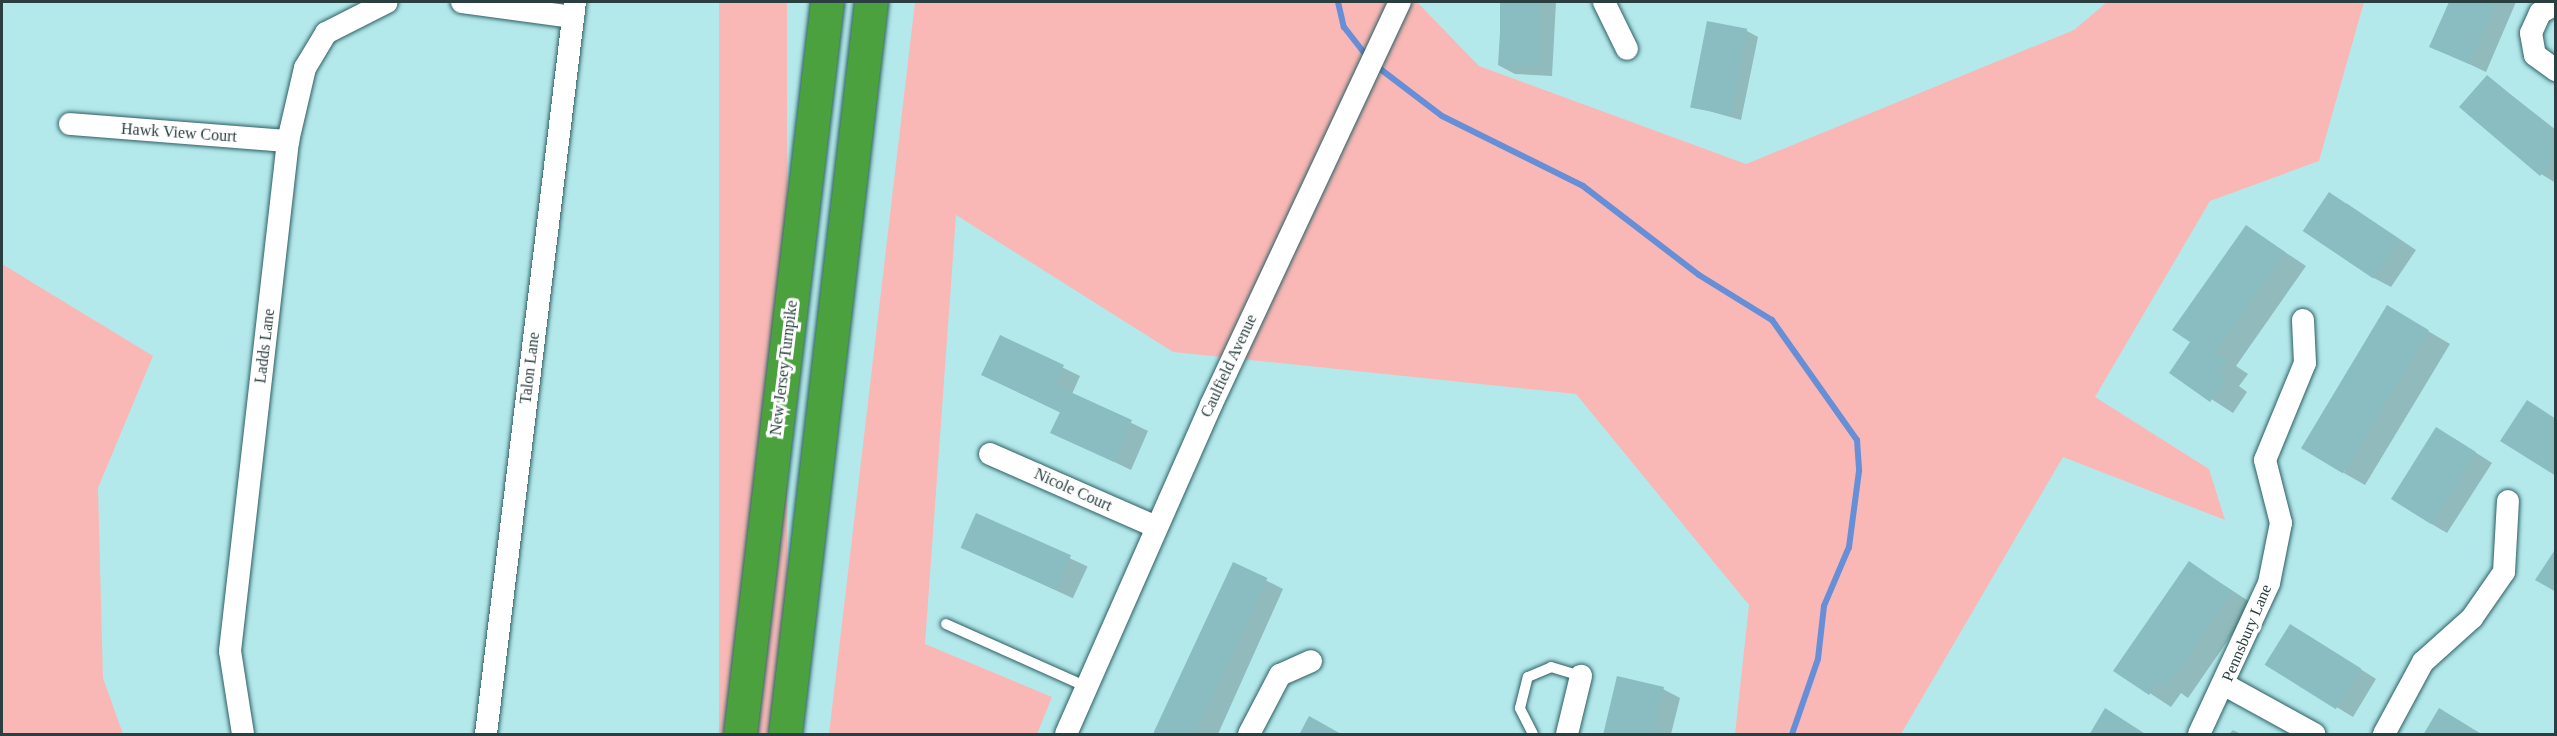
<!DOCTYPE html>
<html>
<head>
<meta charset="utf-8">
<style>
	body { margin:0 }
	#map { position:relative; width:2557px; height:736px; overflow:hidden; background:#b4e9ec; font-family:Georgia,serif }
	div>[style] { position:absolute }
	.green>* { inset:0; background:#f9b8b6; transform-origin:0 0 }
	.shadow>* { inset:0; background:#0003; transform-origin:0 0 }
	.stream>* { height:6px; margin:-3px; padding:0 3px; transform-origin:3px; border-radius:3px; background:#668fd8 }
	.building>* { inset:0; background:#8abdc1; transform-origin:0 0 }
	.roads { filter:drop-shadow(0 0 2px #2d5f63) drop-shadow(0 0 2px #2d5f63) }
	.lane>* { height:10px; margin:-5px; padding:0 5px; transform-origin:5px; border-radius:5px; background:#fff }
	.street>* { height:22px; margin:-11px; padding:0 11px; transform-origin:11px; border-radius:11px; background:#fff }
	.highway>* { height:33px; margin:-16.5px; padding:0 16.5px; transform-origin:16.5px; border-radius:16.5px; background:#4aa13d }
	span { translate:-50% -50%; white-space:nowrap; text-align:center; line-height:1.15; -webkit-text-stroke:6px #fefefe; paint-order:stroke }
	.street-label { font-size:16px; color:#2a3f40 }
	.frame { position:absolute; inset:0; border:3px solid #2a3f40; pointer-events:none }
</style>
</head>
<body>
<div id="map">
	<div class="green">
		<i style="left:719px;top:2px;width:68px;height:738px"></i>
		<i style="clip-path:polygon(915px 2px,1417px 2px,1479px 66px,1746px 164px,2074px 30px,2107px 2px,2364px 2px,2319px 161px,2210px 201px,2095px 397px,2209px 469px,2225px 520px,2063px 457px,1901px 734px,1735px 734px,1749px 605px,1576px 394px,1173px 352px,956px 215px,925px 644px,1052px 697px,1037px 734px,829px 734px)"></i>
		<i style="clip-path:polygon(2px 264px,153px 356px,98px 488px,103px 678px,123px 734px,2px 734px)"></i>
	</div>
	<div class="shadow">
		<i style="clip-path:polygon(1502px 2px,1556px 2px,1552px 76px,1515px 74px,1498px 65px)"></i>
		<i style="clip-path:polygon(2450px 2px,2516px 2px,2486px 72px,2431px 46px)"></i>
		<i style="clip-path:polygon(1747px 31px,1758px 37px,1741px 120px,1691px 106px)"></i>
		<i style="clip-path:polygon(2487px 76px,2556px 130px,2556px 183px,2541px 174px)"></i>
		<i style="clip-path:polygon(2346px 203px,2416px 250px,2391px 287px,2374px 278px)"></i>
		<i style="clip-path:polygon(2246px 226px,2306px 266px,2236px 366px,2248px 374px,2239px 386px,2247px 392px,2233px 413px,2171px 373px,2192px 342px)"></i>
		<i style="clip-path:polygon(2387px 307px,2450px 344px,2365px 485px,2344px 473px)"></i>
		<i style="clip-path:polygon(1000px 337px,1080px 376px,1072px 394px,1148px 431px,1131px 470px,1052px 432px,1061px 413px,983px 375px)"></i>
		<i style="clip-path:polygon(2453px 438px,2492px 463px,2447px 533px,2430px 523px)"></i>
		<i style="left:977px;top:515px;width:122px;height:35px;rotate:25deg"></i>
		<i style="clip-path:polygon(2190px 563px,2253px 604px,2188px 698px,2181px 693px,2171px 707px,2115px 670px)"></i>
		<i style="clip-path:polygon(1234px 564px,1283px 589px,1218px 734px,1159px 734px)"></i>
		<i style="clip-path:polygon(2307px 635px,2376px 679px,2353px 717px,2266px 664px)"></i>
		<i style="clip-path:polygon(1663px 689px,1680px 698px,1671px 734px,1604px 734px)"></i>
		<i style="clip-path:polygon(2233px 730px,2241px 734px,2229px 734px)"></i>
	</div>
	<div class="stream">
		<i style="left:1338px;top:2px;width:26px;rotate:77deg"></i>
		<i style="left:1344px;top:27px;width:39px;rotate:52deg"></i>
		<i style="left:1375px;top:65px;width:84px;rotate:37.3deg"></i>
		<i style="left:1442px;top:116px;width:157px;rotate:26.4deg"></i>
		<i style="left:1583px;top:186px;width:146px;rotate:37.5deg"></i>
		<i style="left:1699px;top:275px;width:86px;rotate:31.7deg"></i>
		<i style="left:1772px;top:320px;width:147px;rotate:54.7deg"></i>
		<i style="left:1857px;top:440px;width:31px;rotate:86deg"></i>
		<i style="left:1859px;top:471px;width:77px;rotate:97.5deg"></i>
		<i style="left:1849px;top:547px;width:64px;rotate:113deg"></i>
		<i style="left:1824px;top:606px;width:53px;rotate:96.5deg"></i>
		<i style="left:1818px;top:659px;width:79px;rotate:109.1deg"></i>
	</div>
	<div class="building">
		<i style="left:1500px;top:2px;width:39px;height:63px"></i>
		<i style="clip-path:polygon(2449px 2px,2496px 2px,2469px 64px,2429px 47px)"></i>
		<i style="left:1707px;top:21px;width:41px;height:88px;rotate:11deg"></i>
		<i style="clip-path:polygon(2487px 75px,2556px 132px,2556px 157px,2540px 176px,2459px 107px)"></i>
		<i style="left:2329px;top:192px;width:85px;height:47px;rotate:34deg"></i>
		<i style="clip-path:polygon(2246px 225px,2285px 252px,2215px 352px,2227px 360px,2218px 373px,2227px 378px,2210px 402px,2169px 373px,2190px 342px,2172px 330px)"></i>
		<i style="left:2387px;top:305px;width:49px;height:167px;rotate:31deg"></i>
		<i style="clip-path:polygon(1000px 335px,1064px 365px,1055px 385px,1132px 420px,1114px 462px,1050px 433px,1060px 412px,981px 375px)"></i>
		<i style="clip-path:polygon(2527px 400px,2556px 419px,2556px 476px,2500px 441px)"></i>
		<i style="left:2436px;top:427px;width:47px;height:85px;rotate:32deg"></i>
		<i style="left:976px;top:513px;width:104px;height:38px;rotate:24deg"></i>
		<i style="clip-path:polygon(2556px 548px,2556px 592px,2535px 580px)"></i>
		<i style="clip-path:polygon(2189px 561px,2232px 591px,2166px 686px,2158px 682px,2149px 695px,2113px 671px)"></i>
		<i style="left:1233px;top:562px;width:38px;height:188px;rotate:25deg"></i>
		<i style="left:2290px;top:624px;width:84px;height:48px;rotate:32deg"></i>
		<i style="clip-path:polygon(1617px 676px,1664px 687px,1652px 735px,1603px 735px)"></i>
		<i style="clip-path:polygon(2105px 708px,2147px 735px,2089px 735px)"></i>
		<i style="clip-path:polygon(2439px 708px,2483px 735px,2423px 735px)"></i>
		<i style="clip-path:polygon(1309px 716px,1343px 735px,1299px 735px)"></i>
	</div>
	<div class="roads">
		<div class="lane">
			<i style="left:946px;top:624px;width:154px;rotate:24.1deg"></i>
			<i style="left:1533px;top:734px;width:29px;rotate:-117deg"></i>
			<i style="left:1520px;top:708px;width:32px;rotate:-76deg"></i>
			<i style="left:1528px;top:677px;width:25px;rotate:-23deg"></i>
			<i style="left:1551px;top:667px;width:31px;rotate:17deg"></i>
		</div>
		<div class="street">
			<i style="left:462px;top:2px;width:112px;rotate:7.7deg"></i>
			<i style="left:1604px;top:2px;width:52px;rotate:63.9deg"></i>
			<i style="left:2556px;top:4px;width:18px;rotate:151deg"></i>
			<i style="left:2540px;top:13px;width:22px;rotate:114deg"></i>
			<i style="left:2531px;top:33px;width:22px;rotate:80deg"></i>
			<i style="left:2535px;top:55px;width:26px;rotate:36deg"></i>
			<i style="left:70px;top:124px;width:219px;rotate:4.5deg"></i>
			<i style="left:990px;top:454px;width:181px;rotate:23.7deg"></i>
			<i style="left:2225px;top:685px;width:102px;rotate:28.8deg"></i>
			<i style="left:243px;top:734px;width:84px;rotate:-98.9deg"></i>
			<i style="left:230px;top:651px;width:513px;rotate:-83.51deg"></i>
			<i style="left:288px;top:141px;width:75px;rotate:-76.9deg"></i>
			<i style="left:305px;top:68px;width:41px;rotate:-59deg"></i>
			<i style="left:326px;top:33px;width:68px;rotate:-26.9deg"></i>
			<i style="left:486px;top:734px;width:737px;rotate:-83.07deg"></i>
			<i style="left:1066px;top:734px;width:360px;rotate:-66.2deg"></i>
			<i style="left:1211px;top:405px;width:445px;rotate:-64.9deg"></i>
			<i style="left:1249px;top:734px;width:67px;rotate:-62.3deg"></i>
			<i style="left:1280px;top:675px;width:34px;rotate:-24deg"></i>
			<i style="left:1567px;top:734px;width:60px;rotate:-76.4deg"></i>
			<i style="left:2199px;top:734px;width:166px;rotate:-65.1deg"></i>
			<i style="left:2269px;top:583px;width:61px;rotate:-78.7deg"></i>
			<i style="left:2281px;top:523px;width:65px;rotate:-104.3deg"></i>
			<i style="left:2265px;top:460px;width:105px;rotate:-67.6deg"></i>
			<i style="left:2305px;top:363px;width:43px;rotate:-92.7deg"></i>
			<i style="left:2384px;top:734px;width:82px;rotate:-61.6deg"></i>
			<i style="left:2423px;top:662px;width:66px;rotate:-41.9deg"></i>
			<i style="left:2472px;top:618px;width:56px;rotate:-55.2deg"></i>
			<i style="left:2504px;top:572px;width:71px;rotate:-86.8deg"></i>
		</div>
		<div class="highway">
			<i style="left:740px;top:734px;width:737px;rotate:-83.22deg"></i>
			<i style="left:785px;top:734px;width:737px;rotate:-83.3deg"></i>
		</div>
	</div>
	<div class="street-label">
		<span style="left:179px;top:133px;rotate:4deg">Hawk View Court</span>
		<span style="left:265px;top:346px;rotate:-83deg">Ladds Lane</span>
		<span style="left:1229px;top:366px;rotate:-65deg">Caulfield Avenue</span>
		<span style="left:530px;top:368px;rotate:-83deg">Talon Lane</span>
		<span style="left:784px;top:368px;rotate:-83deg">New Jersey Turnpike</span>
		<span style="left:1073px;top:490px;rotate:24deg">Nicole Court</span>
		<span style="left:2247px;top:633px;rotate:-67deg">Pennsbury Lane</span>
	</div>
	<div class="frame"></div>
</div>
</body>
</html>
